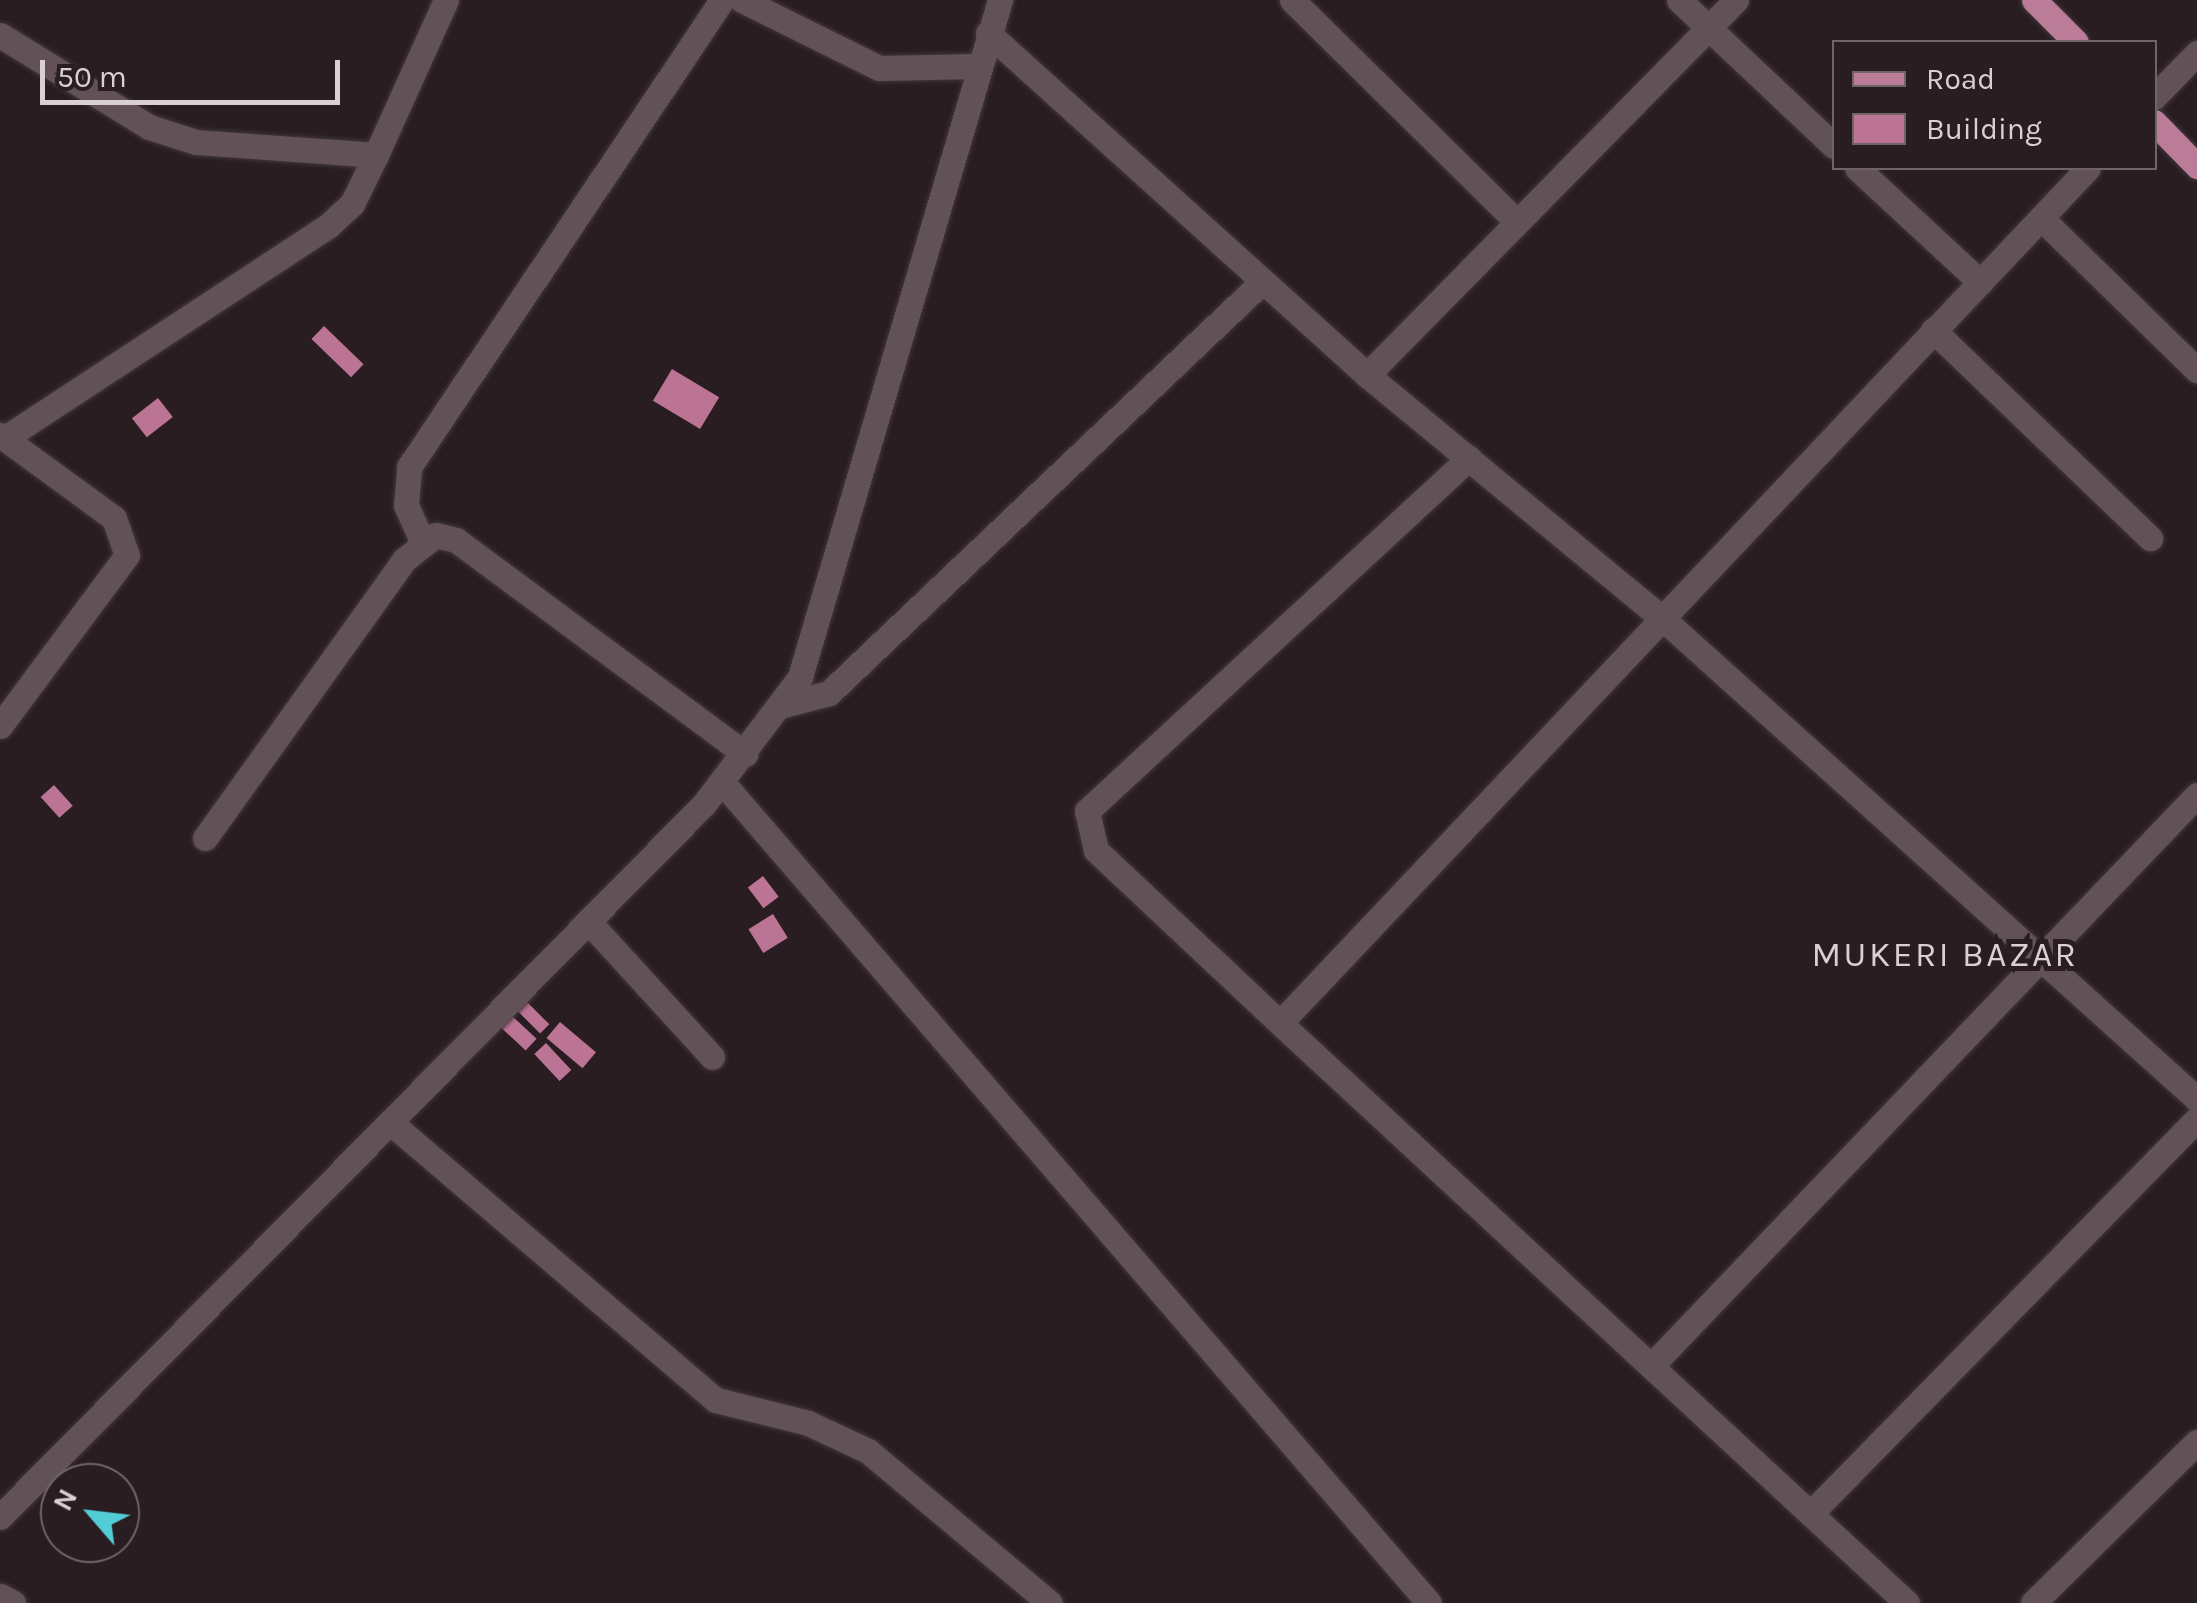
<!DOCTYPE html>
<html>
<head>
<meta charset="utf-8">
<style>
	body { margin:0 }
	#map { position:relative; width:2197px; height:1603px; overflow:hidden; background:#291d22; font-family:Karla,sans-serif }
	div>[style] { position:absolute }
	.building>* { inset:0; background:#bc7494; transform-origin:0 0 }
	.roads { filter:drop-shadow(0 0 2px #42373b) drop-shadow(0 0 2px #42373b) }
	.minor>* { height:25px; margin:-12.5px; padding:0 12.5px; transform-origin:12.5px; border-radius:12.5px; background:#625258 }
	.major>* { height:25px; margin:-12.5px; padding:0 12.5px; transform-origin:12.5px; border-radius:12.5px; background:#ba7c97 }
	span { translate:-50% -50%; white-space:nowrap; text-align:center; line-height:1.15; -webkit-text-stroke:10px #291d22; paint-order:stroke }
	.neighbourhood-label { font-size:35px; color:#d9d0d3; letter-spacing:2.5px }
	.legend { position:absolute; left:1832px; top:40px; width:325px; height:130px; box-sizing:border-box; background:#291d22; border:2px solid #6f6569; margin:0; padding:12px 18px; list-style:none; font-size:30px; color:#d9d0d3 }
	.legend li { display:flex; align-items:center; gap:20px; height:50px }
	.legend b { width:50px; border:2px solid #6f6569 }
	.north { position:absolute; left:40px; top:1463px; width:100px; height:100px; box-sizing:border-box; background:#291d22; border:2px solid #6f6569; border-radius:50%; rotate:298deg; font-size:28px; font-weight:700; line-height:40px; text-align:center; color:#d9d0d3 }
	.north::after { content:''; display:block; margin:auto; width:35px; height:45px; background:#52ccd5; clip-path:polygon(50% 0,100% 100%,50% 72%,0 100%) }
	.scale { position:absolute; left:40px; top:60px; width:300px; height:45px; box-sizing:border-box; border:5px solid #d9d0d3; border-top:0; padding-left:12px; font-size:30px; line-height:35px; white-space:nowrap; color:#d9d0d3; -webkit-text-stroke:8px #291d22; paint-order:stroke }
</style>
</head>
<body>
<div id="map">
	<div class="building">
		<i style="left:324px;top:326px;width:55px;height:18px;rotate:44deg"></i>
		<i style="left:672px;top:369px;width:55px;height:37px;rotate:31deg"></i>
		<i style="left:158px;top:398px;width:24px;height:33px;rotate:52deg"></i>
		<i style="left:54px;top:785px;width:28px;height:18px;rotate:48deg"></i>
		<i style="left:763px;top:876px;width:26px;height:19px;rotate:53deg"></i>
		<i style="left:773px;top:914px;width:28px;height:29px;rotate:58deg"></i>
		<i style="left:526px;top:1001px;width:33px;height:13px;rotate:45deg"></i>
		<i style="left:511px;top:1015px;width:35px;height:16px;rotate:43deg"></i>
		<i style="left:560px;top:1022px;width:47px;height:21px;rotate:40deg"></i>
		<i style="left:546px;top:1043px;width:37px;height:16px;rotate:47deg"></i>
	</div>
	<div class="roads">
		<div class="minor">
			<i style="left:742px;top:0;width:153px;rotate:26.4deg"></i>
			<i style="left:879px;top:68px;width:98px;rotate:-1.2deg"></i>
			<i style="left:1292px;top:0;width:316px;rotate:44.6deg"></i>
			<i style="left:1679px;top:0;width:213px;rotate:43.3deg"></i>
			<i style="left:988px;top:33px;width:510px;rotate:42.06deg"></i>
			<i style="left:1367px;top:375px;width:382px;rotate:39.5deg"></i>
			<i style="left:1662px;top:618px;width:719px;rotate:41.96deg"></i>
			<i style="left:0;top:35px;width:175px;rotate:31.7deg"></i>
			<i style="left:149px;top:127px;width:49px;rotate:17.7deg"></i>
			<i style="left:196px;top:142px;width:180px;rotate:4.1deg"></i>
			<i style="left:376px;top:155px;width:170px;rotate:-65.7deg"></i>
			<i style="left:2154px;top:97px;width:62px;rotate:-45.7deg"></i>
			<i style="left:1857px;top:168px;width:168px;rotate:42.8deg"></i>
			<i style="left:2041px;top:218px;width:218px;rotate:44.3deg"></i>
			<i style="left:1933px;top:330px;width:301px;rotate:43.8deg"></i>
			<i style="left:1367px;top:375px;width:526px;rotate:-45.46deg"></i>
			<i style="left:0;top:435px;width:141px;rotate:36.1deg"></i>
			<i style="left:114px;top:518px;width:39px;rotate:71deg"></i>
			<i style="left:127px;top:555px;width:213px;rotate:126.6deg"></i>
			<i style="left:5px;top:438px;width:386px;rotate:-33.3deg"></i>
			<i style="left:328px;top:226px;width:33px;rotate:-43deg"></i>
			<i style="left:352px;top:204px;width:55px;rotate:-63.9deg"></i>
			<i style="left:422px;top:541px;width:39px;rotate:-114deg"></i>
			<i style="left:406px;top:505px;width:38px;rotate:-85deg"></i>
			<i style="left:409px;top:467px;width:562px;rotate:-56.17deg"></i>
			<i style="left:780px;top:706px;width:51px;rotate:-14.9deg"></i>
			<i style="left:829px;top:693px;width:598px;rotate:-43.51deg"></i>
			<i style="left:722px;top:782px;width:1083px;rotate:49.27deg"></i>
			<i style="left:205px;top:838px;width:343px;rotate:-54.4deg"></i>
			<i style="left:405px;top:559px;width:39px;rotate:-38deg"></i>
			<i style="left:436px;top:535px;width:21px;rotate:14deg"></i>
			<i style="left:456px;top:540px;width:360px;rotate:36.5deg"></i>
			<i style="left:588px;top:921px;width:184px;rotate:47.6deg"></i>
			<i style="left:1280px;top:1023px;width:253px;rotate:-136.8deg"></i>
			<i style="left:1096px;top:850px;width:40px;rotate:-103deg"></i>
			<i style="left:1087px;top:811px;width:520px;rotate:-42.74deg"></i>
			<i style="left:390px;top:1122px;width:428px;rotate:40.5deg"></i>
			<i style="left:716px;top:1400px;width:95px;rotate:14deg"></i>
			<i style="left:808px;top:1423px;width:66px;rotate:25deg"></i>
			<i style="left:868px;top:1451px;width:237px;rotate:39.9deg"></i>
			<i style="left:1653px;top:1364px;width:787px;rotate:-46.29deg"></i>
			<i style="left:1814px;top:1510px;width:547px;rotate:-45.59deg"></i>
			<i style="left:0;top:1517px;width:1002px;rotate:-45.36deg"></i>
			<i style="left:704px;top:804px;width:159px;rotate:-52.9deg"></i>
			<i style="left:800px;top:677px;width:706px;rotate:-73.54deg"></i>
			<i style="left:0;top:1596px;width:15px;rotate:28deg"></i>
			<i style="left:1907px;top:1603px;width:854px;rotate:-137.23deg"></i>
			<i style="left:1280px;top:1023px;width:1176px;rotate:-46.62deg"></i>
			<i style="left:2033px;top:1603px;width:230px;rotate:-44.5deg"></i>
		</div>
		<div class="major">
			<i style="left:2034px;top:0;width:59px;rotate:45deg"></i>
			<i style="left:2154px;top:122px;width:62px;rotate:45.7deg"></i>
		</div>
	</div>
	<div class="neighbourhood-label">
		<span style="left:1945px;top:955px">MUKERI BAZAR</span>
	</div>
	<ul class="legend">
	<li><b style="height:12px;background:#ba7c97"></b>Road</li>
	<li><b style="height:28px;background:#bc7494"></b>Building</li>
	</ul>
	<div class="north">N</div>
	<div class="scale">50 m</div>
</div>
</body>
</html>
